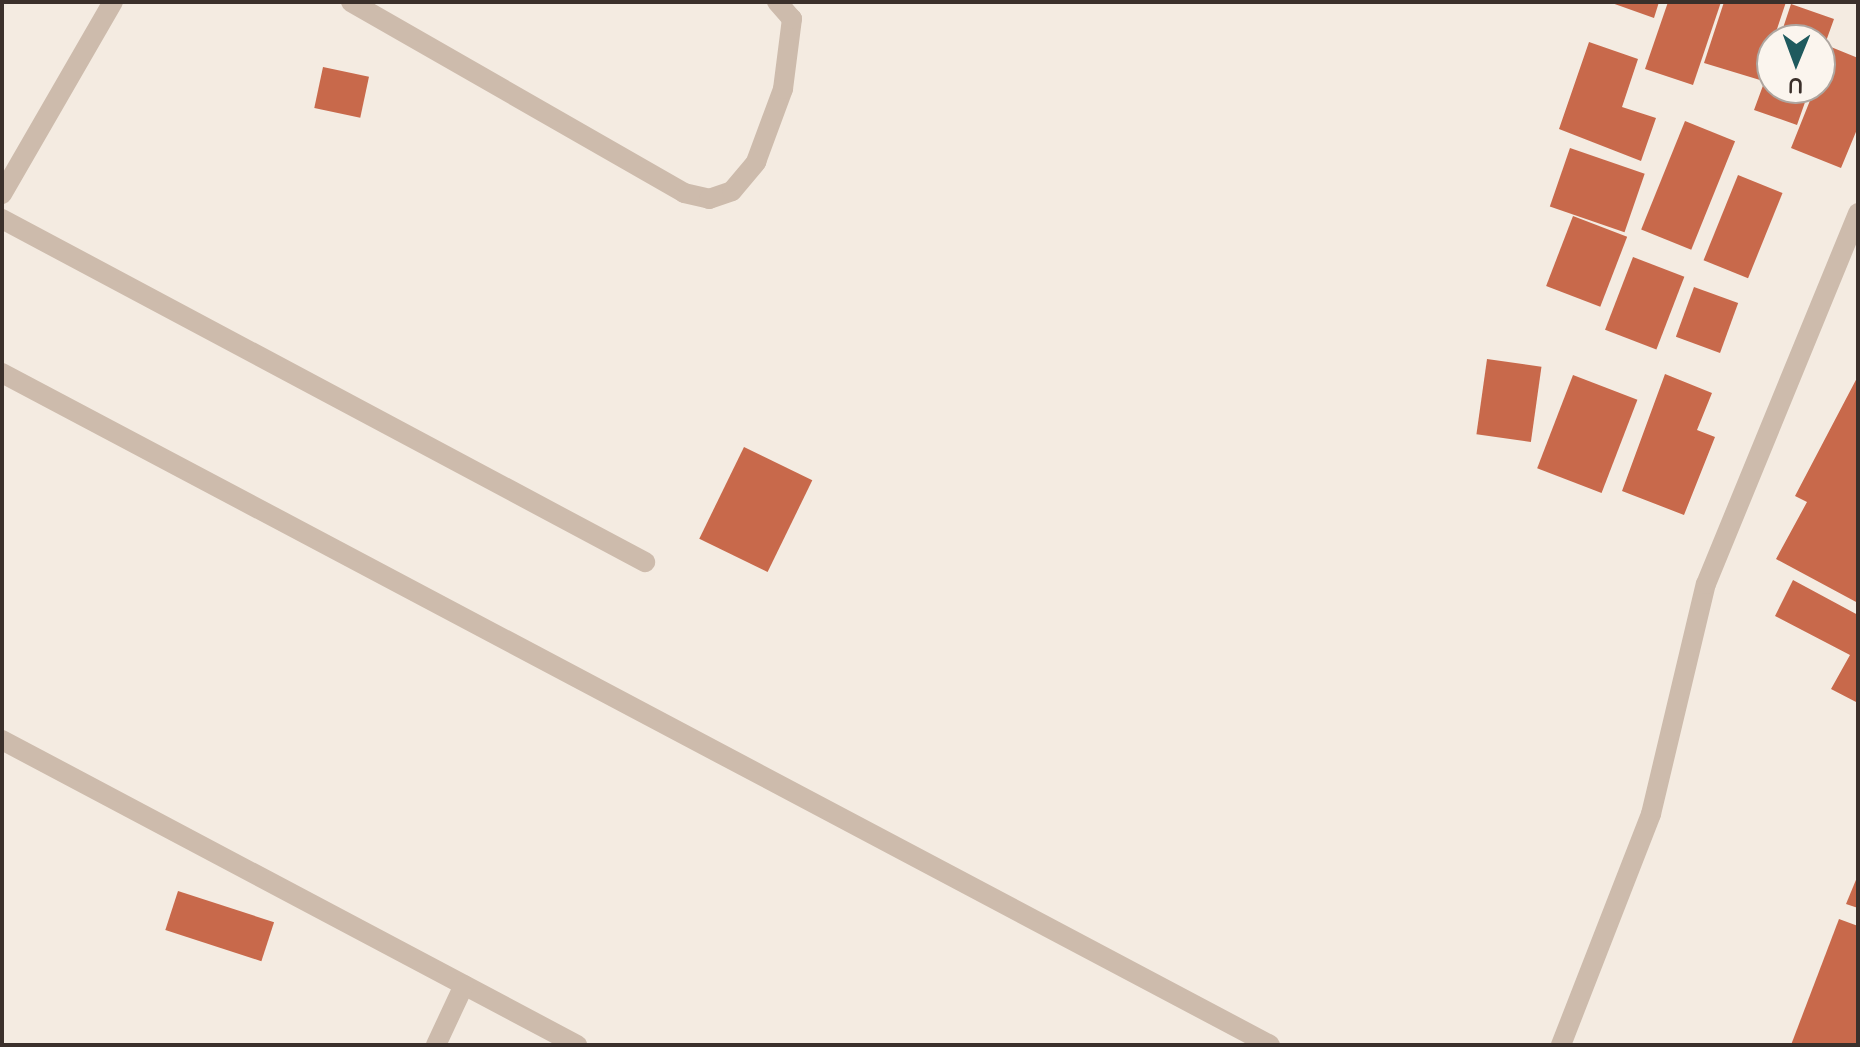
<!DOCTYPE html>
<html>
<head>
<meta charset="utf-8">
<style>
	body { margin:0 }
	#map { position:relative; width:1860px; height:1047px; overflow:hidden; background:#f4ebe1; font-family:Quicksand,sans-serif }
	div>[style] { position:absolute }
	.building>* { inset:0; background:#c8694b; transform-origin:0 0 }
	.street>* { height:20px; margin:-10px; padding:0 10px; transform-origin:10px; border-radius:10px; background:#cdbbac }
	span { translate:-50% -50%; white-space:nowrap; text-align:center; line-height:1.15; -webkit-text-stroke:6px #fbf5ee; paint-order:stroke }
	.frame { position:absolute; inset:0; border:4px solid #3b302b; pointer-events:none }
	.north { position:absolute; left:1756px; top:24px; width:80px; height:80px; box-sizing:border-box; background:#fbf5ee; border:2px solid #aea6a0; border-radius:50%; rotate:181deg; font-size:22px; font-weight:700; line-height:32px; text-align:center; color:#3b302b }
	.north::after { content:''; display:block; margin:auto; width:28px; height:36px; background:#1f5a5e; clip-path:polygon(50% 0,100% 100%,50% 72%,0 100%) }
</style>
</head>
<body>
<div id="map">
	<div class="building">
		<i style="clip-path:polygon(1609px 2px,1659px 2px,1654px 18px)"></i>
		<i style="clip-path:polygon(1668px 2px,1721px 2px,1693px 85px,1645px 69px)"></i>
		<i style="clip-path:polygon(1724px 2px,1786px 2px,1760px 80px,1704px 63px)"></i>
		<i style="clip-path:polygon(1791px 4px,1834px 19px,1820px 58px,1820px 40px,1779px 40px)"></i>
		<i style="clip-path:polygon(1589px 42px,1638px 59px,1622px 107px,1656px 118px,1641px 161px,1559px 129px)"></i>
		<i style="clip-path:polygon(1831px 47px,1858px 58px,1858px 127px,1841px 168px,1791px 148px,1815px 88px,1820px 88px)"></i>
		<i style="clip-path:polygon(1772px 61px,1772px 88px,1810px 88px,1797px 125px,1754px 110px)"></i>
		<i style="left:323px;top:67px;width:47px;height:42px;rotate:12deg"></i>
		<i style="left:1685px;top:121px;width:54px;height:117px;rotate:22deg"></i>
		<i style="left:1570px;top:148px;width:79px;height:62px;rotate:19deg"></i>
		<i style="left:1738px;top:175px;width:48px;height:92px;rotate:22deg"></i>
		<i style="left:1573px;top:216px;width:58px;height:75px;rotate:21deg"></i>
		<i style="left:1633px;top:257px;width:55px;height:78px;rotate:21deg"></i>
		<i style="left:1694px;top:287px;width:47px;height:53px;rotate:20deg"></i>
		<i style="left:1487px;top:359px;width:55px;height:76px;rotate:8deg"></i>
		<i style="clip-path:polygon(1665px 374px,1712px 393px,1697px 430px,1715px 437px,1684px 515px,1622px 491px)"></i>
		<i style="left:1573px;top:375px;width:69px;height:100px;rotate:21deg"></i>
		<i style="clip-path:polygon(1858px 376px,1858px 603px,1776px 559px,1807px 502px,1795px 496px)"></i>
		<i style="left:744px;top:447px;width:76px;height:102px;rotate:26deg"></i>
		<i style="clip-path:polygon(1793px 580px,1858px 615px,1858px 703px,1831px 689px,1850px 655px,1775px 616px)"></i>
		<i style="clip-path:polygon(1858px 875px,1858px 908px,1846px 904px)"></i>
		<i style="left:178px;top:891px;width:101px;height:41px;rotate:18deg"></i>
		<i style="clip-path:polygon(1839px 919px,1858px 926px,1858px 1045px,1791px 1045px)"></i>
	</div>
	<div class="street">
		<i style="left:351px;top:2px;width:384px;rotate:29.8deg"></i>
		<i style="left:684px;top:193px;width:26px;rotate:13deg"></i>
		<i style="left:709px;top:199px;width:24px;rotate:-19deg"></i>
		<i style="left:732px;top:191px;width:38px;rotate:-50deg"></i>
		<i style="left:756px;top:162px;width:78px;rotate:-69.7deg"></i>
		<i style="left:783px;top:89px;width:71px;rotate:-82.7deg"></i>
		<i style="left:792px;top:19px;width:23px;rotate:-131deg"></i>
		<i style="left:2px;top:194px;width:222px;rotate:-60deg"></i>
		<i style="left:2px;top:219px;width:729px;rotate:28.08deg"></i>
		<i style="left:2px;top:373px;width:1435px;rotate:27.92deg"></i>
		<i style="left:2px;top:740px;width:651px;rotate:27.94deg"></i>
		<i style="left:436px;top:1045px;width:66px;rotate:-65deg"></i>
		<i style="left:1561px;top:1045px;width:248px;rotate:-68.7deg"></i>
		<i style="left:1651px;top:814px;width:236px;rotate:-76.6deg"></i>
		<i style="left:1706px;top:584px;width:401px;rotate:-67.7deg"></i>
	</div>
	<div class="frame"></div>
	<div class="north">U</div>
</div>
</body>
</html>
